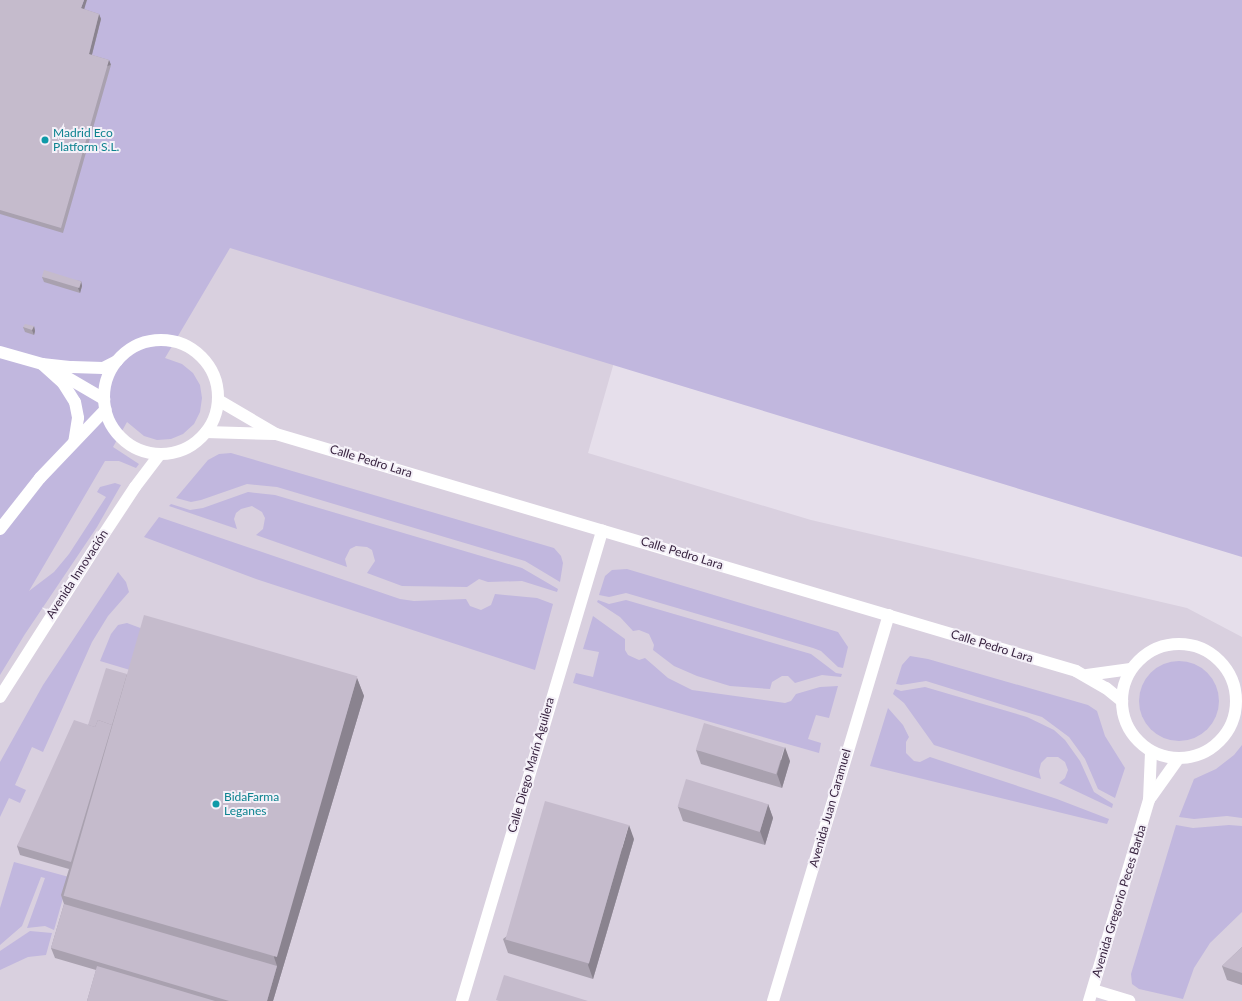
<!DOCTYPE html>
<html>
<head>
<meta charset="utf-8">
<style>
	body { margin:0 }
	#map { position:relative; width:1242px; height:1001px; overflow:hidden; background:#e6dfeb; font-family:Lato,sans-serif }
	div>[style] { position:absolute }
	.built>* { inset:0; background:#d9d0df }
	.green>* { inset:0; background:#c1b7de }
	.round { border-radius:50% }
	.street>* { height:12px; margin:-6px; padding:0 6px; transform-origin:6px; border-radius:6px; background:#fff }
	.street>.ring { margin:-6px; padding:0; box-sizing:content-box; background:none; border:12px solid #fff; border-radius:50% }
	.wall>* { inset:0; background:#a9a1af }
	.shaded-wall>* { inset:0; background:#8a838f; transform-origin:0 0 }
	.building>* { inset:0; background:#c5bbcc; transform-origin:0 0 }
	.dots>* { width:11px; height:11px; translate:-50% -50%; box-sizing:border-box; border:2px solid #f4f0f8; border-radius:50% }
	span { translate:-50% -50%; white-space:nowrap; text-align:center; line-height:1.15; -webkit-text-stroke:4px #f4f0f8; paint-order:stroke }
	.culture-label { font-size:12px; color:#0d838f }
	.left { translate:0 -50%; text-align:left }
	.street-label { font-size:12px; color:#341f3c }
</style>
</head>
<body>
<div id="map">
	<div class="built">
		<i style="clip-path:polygon(0 0,718px 0,588px 453px,811px 520px,1187px 608px,1242px 637px,1242px 1001px,0 1001px)"></i>
	</div>
	<div class="green">
		<i style="clip-path:polygon(0 0,1242px 0,1242px 557px,230px 248px,165px 358px,182px 364px,193px 373px,200px 385px,202px 398px,200px 412px,194px 424px,183px 434px,171px 439px,157px 440px,144px 436px,127px 422px,113px 447px,139px 464px,136px 468px,119px 461px,105px 461px,29px 591px,54px 572px,69px 554px,106px 497px,97px 492px,100px 487px,115px 483px,121px 485px,97px 527px,25px 634px,0 675px)"></i>
		<i style="clip-path:polygon(231px 453px,554px 548px,561px 556px,563px 563px,560px 582px,525px 561px,277px 487px,247px 484px,201px 500px,191px 502px,176px 498px,208px 460px,219px 454px)"></i>
		<i style="clip-path:polygon(248px 492px,275px 495px,522px 568px,558px 589px,557px 592px,522px 581px,488px 582px,479px 579px,467px 587px,402px 586px,367px 573px,375px 561px,372px 550px,367px 547px,356px 546px,350px 549px,345px 559px,347px 567px,256px 535px,263px 529px,265px 518px,262px 512px,252px 506px,241px 509px,236px 513px,234px 519px,237px 529px,169px 506px,171px 504px,190px 510px,203px 508px)"></i>
		<i style="clip-path:polygon(159px 517px,400px 599px,414px 601px,466px 599px,470px 606px,481px 610px,491px 605px,495px 594px,537px 598px,553px 604px,535px 670px,259px 580px,144px 537px)"></i>
		<i style="clip-path:polygon(627px 569px,838px 632px,848px 647px,843px 668px,838px 667px,821px 651px,813px 648px,626px 593px,609px 597px,599px 595px,605px 576px,612px 570px)"></i>
		<i style="clip-path:polygon(118px 572px,126px 582px,129px 592px,108px 616px,92px 642px,43px 752px,32px 747px,15px 785px,26px 790px,20px 803px,9px 798px,0 817px,0 762px,43px 685px)"></i>
		<i style="clip-path:polygon(598px 600px,609px 604px,626px 600px,811px 654px,836px 673px,842px 674px,841px 677px,822px 675px,795px 683px,788px 676px,782px 676px,772px 682px,770px 689px,730px 686px,697px 676px,674px 666px,653px 650px,654px 645px,649px 634px,639px 630px,633px 631px,620px 617px,597px 602px)"></i>
		<i style="clip-path:polygon(593px 616px,625px 639px,625px 650px,628px 655px,639px 660px,645px 658px,668px 678px,692px 690px,785px 703px,791px 701px,796px 694px,820px 687px,838px 686px,829px 718px,816px 715px,808px 739px,821px 743px,819px 753px,573px 683px,576px 673px,593px 677px,599px 652px,583px 649px)"></i>
		<i style="clip-path:polygon(127px 623px,143px 629px,130px 670px,100px 661px,111px 634px,118px 625px)"></i>
		<i style="clip-path:polygon(910px 656px,928px 659px,1088px 705px,1097px 711px,1105px 736px,1125px 768px,1115px 798px,1098px 789px,1085px 759px,1069px 737px,1042px 717px,926px 681px,901px 685px,896px 684px,902px 665px)"></i>
		<i class="round" style="left:1139px;top:661px;width:80px;height:80px"></i>
		<i style="clip-path:polygon(925px 687px,1027px 717px,1054px 730px,1065px 740px,1080px 761px,1094px 792px,1113px 804px,1112px 808px,1059px 783px,1065px 778px,1068px 770px,1065px 762px,1058px 757px,1047px 757px,1041px 763px,1039px 771px,1041px 779px,934px 745px,904px 703px,893px 694px,895px 689px,901px 691px)"></i>
		<i style="clip-path:polygon(888px 708px,903px 725px,909px 737px,906px 742px,906px 753px,914px 761px,920px 762px,930px 757px,1057px 799px,1109px 819px,1107px 824px,870px 766px)"></i>
		<i style="clip-path:polygon(1242px 745px,1242px 818px,1227px 816px,1194px 819px,1179px 817px,1194px 779px,1216px 769px,1234px 755px)"></i>
		<i style="clip-path:polygon(1176px 825px,1193px 828px,1229px 825px,1242px 826px,1242px 912px,1210px 943px,1194px 968px,1183px 999px,1139px 989px,1132px 984px,1131px 974px)"></i>
		<i style="clip-path:polygon(14px 862px,69px 877px,54px 930px,45px 926px,27px 928px,45px 878px,41px 877px,22px 926px,0 945px,0 908px)"></i>
		<i style="clip-path:polygon(30px 931px,52px 933px,46px 955px,28px 957px,0 970px,0 951px)"></i>
	</div>
	<div class="street">
		<i class="ring" style="left:104px;top:340px;width:102px;height:102px"></i>
		<i style="left:0;top:352px;width:44px;rotate:15.9deg"></i>
		<i style="left:42px;top:364px;width:30px;rotate:6deg"></i>
		<i style="left:72px;top:367px;width:31px;rotate:2deg"></i>
		<i style="left:103px;top:368px;width:16px;rotate:-27deg"></i>
		<i style="left:42px;top:364px;width:28px;rotate:42deg"></i>
		<i style="left:63px;top:383px;width:22px;rotate:58deg"></i>
		<i style="left:75px;top:402px;width:16px;rotate:79deg"></i>
		<i style="left:78px;top:418px;width:24px;rotate:99deg"></i>
		<i style="left:56px;top:371px;width:56px;rotate:30.3deg"></i>
		<i style="left:218px;top:400px;width:67px;rotate:30.4deg"></i>
		<i style="left:276px;top:434px;width:834px;rotate:16.5deg"></i>
		<i style="left:1076px;top:671px;width:34px;rotate:30deg"></i>
		<i style="left:1106px;top:688px;width:21px;rotate:39deg"></i>
		<i style="left:206px;top:432px;width:69px;rotate:1.7deg"></i>
		<i style="left:0;top:529px;width:65px;rotate:-51.9deg"></i>
		<i style="left:40px;top:478px;width:95px;rotate:-46.3deg"></i>
		<i class="ring" style="left:1122px;top:644px;width:102px;height:102px"></i>
		<i style="left:1087px;top:675px;width:44px;rotate:-7.8deg"></i>
		<i style="left:0;top:697px;width:193px;rotate:-57.5deg"></i>
		<i style="left:104px;top:534px;width:56px;rotate:-56.6deg"></i>
		<i style="left:135px;top:487px;width:41px;rotate:-52.9deg"></i>
		<i style="left:1151px;top:797px;width:47px;rotate:-54.6deg"></i>
		<i style="left:1093px;top:990px;width:38px;rotate:17deg"></i>
		<i style="left:462px;top:1001px;width:491px;rotate:-73.4deg"></i>
		<i style="left:773px;top:1001px;width:403px;rotate:-73.3deg"></i>
		<i style="left:1089px;top:1001px;width:210px;rotate:-73.4deg"></i>
		<i style="left:1149px;top:800px;width:48px;rotate:-87.6deg"></i>
	</div>
	<div class="wall">
		<i style="clip-path:polygon(0 0,84px 9px,99px 14px,101px 19px,92px 55px,109px 60px,111px 65px,63px 233px,0 214px)"></i>
		<i style="clip-path:polygon(42px 277px,81px 281px,82px 286px,80px 293px,44px 282px)"></i>
		<i style="clip-path:polygon(34px 326px,35px 331px,34px 335px,25px 332px,23px 327px)"></i>
		<i style="clip-path:polygon(127px 674px,357px 678px,364px 696px,273px 1001px,87px 1001px,96px 970px,55px 958px,51px 948px,64px 904px,61px 895px,69px 869px,20px 855px,17px 846px,88px 725px)"></i>
		<i style="clip-path:polygon(696px 750px,790px 761px,782px 788px,701px 764px)"></i>
		<i style="clip-path:polygon(768px 804px,773px 818px,765px 845px,683px 821px,678px 807px)"></i>
		<i style="clip-path:polygon(634px 839px,593px 979px,508px 953px,503px 939px)"></i>
		<i style="clip-path:polygon(1242px 947px,1242px 985px,1227px 980px,1222px 966px)"></i>
	</div>
	<div class="shaded-wall">
		<i style="clip-path:polygon(84px 0,87px 0,83px 13px,81px 8px)"></i>
		<i style="clip-path:polygon(99px 14px,101px 19px,91px 58px,89px 54px)"></i>
		<i style="left:109px;top:60px;width:5px;height:175px;rotate:68deg"></i>
		<i style="clip-path:polygon(81px 281px,82px 286px,80px 293px,78px 288px)"></i>
		<i style="clip-path:polygon(34px 326px,35px 331px,34px 335px,32px 330px)"></i>
		<i style="clip-path:polygon(357px 678px,364px 696px,273px 1001px,267px 1001px,277px 966px,274px 957px)"></i>
		<i style="clip-path:polygon(785px 747px,790px 761px,782px 788px,777px 774px)"></i>
		<i style="clip-path:polygon(768px 804px,773px 818px,765px 845px,760px 831px)"></i>
		<i style="clip-path:polygon(629px 825px,634px 839px,593px 979px,588px 965px)"></i>
	</div>
	<div class="building">
		<i style="clip-path:polygon(0 0,84px 0,81px 8px,99px 14px,89px 54px,109px 60px,61px 228px,0 210px)"></i>
		<i style="left:44px;top:270px;width:39px;height:7px;rotate:17deg"></i>
		<i style="clip-path:polygon(25px 324px,34px 326px,32px 330px,23px 327px)"></i>
		<i style="left:144px;top:615px;width:222px;height:292px;rotate:16deg"></i>
		<i style="clip-path:polygon(106px 668px,127px 674px,112px 725px,98px 720px,95px 727px,88px 725px)"></i>
		<i style="clip-path:polygon(74px 720px,95px 727px,98px 720px,112px 725px,71px 862px,17px 846px)"></i>
		<i style="left:704px;top:723px;width:84px;height:28px;rotate:17deg"></i>
		<i style="left:686px;top:779px;width:86px;height:29px;rotate:17deg"></i>
		<i style="left:545px;top:801px;width:87px;height:144px;rotate:16deg"></i>
		<i style="clip-path:polygon(64px 904px,277px 966px,267px 1001px,229px 1001px,51px 948px)"></i>
		<i style="clip-path:polygon(1242px 947px,1242px 973px,1222px 966px)"></i>
		<i style="clip-path:polygon(97px 966px,215px 1001px,87px 1001px)"></i>
		<i style="clip-path:polygon(504px 975px,588px 1001px,499px 1001px,496px 1000px)"></i>
	</div>
	<div class="dots">
		<i style="left:45px;top:140px;background:#0f9aa8"></i>
		<i style="left:216px;top:804px;background:#0f9aa8"></i>
	</div>
	<div class="culture-label">
		<span class="left" style="left:53px;top:140px">Madrid Eco<br>Platform S.L.</span>
		<span class="left" style="left:224px;top:804px">BidaFarma<br>Leganes</span>
	</div>
	<div class="street-label">
		<span style="left:371px;top:461px;rotate:17deg">Calle Pedro Lara</span>
		<span style="left:682px;top:553px;rotate:17deg">Calle Pedro Lara</span>
		<span style="left:77px;top:574px;rotate:-57deg">Avenida Innovación</span>
		<span style="left:992px;top:646px;rotate:17deg">Calle Pedro Lara</span>
		<span style="left:531px;top:765px;rotate:-74deg">Calle Diego Marín Aguilera</span>
		<span style="left:830px;top:808px;rotate:-74deg">Avenida Juan Caramuel</span>
		<span style="left:1119px;top:901px;rotate:-73deg">Avenida Gregorio Peces Barba</span>
	</div>
</div>
</body>
</html>
